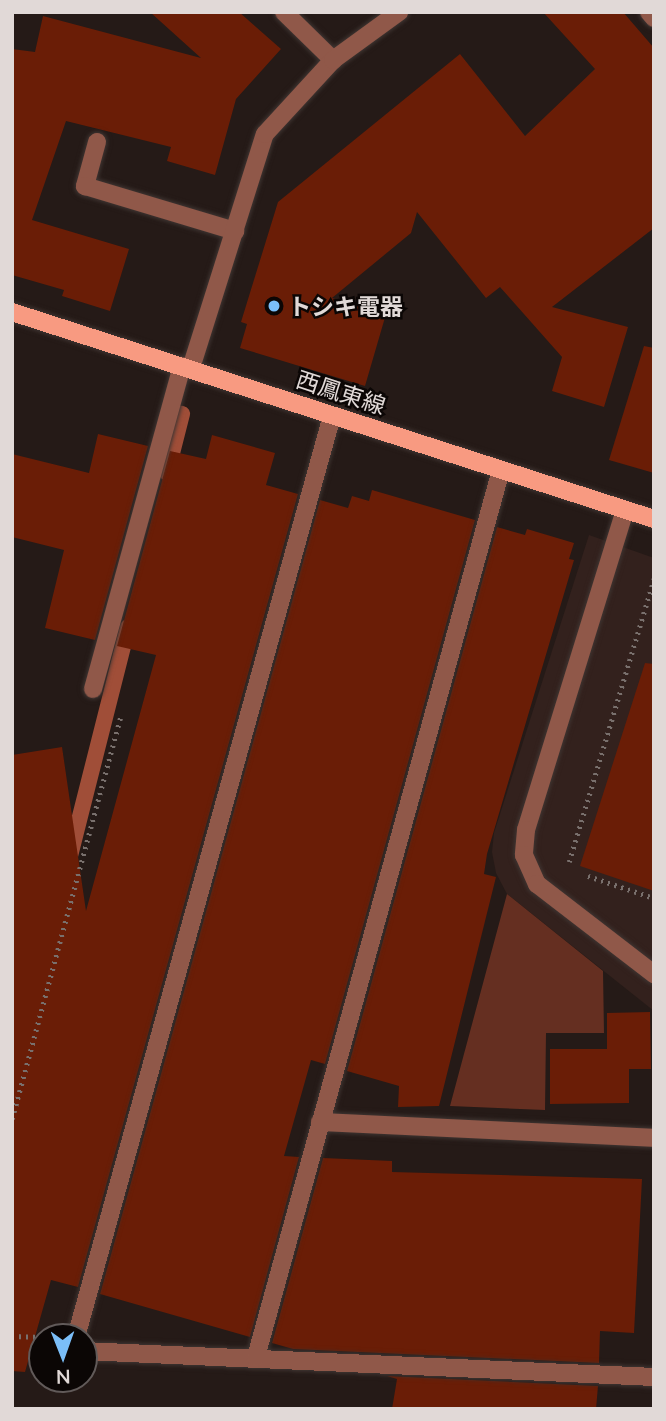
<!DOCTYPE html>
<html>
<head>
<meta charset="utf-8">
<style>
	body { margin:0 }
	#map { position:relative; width:666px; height:1421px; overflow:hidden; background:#251a17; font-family:Lato,"Noto Sans JP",sans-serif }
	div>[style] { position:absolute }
	.built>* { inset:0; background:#33211d }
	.green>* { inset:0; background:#652f21 }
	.stream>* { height:16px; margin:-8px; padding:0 8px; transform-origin:8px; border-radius:8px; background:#a04e38 }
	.building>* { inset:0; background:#6a1d06 }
	.path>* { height:4.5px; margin-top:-2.25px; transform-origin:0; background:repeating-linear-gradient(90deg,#79706d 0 2px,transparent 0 7px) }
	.roads { filter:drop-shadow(0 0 2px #3f3532) drop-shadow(0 0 2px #3f3532) }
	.minor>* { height:18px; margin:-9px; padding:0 9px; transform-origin:9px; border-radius:9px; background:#905849 }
	.major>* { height:18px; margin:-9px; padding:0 9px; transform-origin:9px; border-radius:9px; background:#f89a81 }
	.dots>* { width:19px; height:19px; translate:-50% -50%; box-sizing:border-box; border:4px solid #0b0605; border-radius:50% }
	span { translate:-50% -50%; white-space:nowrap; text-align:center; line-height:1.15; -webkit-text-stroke:5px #0b0605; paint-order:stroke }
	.poi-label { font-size:23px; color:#e1d9d7; font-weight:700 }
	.left { translate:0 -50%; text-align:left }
	.street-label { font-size:23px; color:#e1d9d7 }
	.frame { position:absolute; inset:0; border:14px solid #e1d9d7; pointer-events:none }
	.north { position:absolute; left:28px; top:1323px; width:70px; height:70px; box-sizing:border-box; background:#0b0605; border:2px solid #615a59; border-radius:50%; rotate:179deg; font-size:19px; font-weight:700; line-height:28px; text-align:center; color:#e1d9d7 }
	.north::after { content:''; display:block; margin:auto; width:24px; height:32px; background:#7bbef8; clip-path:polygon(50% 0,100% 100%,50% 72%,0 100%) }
</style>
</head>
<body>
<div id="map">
	<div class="built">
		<i style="clip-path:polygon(589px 535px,654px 558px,654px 1011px,507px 894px,496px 873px,492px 852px,494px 833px)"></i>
	</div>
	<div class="green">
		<i style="clip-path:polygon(507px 894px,603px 971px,604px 1033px,546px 1033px,545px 1110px,450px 1106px)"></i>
	</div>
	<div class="stream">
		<i style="left:167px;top:473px;width:61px;rotate:-75.7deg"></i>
		<i style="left:70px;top:856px;width:236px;rotate:-75.8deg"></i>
	</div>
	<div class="building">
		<i style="clip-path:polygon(150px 12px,239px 12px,281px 49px,236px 99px,215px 175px,167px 161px,171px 147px,66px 121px,32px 220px,129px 249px,110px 311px,62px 296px,64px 290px,12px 275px,12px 49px,35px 52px,43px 16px,201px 58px)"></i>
		<i style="clip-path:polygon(543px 12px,623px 12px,654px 48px,654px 228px,552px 307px,628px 327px,604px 407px,552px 391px,562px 357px,500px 287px,486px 298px,417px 212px,411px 233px,332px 298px,386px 314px,365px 386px,240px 348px,247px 324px,241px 322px,278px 202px,460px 54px,525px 136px,595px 69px)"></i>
		<i style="clip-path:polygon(644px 346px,654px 348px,654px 473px,609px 460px)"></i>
		<i style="clip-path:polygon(98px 434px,148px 446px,95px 640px,45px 628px,64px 550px,12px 537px,12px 454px,89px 473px)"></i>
		<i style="clip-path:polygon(212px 435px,275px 453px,266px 485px,298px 494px,78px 1287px,51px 1280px,25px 1372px,12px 1371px,12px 755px,62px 747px,86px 911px,156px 655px,117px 646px,170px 451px,206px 459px)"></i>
		<i style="clip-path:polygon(372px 490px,475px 520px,325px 1064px,311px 1060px,284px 1156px,299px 1157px,250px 1337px,100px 1294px,320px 500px,348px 508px,352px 496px,369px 501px)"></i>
		<i style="clip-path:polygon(497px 527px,525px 535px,527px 529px,574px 543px,569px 559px,574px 560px,487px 854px,484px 874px,496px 877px,439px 1106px,398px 1107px,399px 1086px,347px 1071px)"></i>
		<i style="clip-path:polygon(645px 663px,654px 664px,654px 891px,580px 866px)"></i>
		<i style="clip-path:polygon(650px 1012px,651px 1069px,629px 1069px,629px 1103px,550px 1104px,550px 1049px,607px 1049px,607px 1013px)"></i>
		<i style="clip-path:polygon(323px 1158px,392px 1161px,392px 1172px,642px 1179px,634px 1333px,600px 1331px,599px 1363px,293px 1349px,272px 1343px)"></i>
		<i style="clip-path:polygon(387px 1376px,598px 1386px,596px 1409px,392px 1409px,397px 1379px)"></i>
	</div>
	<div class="path">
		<i style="left:569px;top:862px;width:296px;rotate:-73.3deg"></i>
		<i style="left:588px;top:876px;width:70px;rotate:18.4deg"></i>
		<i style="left:12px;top:1119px;width:419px;rotate:-74.9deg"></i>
		<i style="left:12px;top:1336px;width:30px;rotate:2deg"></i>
	</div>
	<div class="roads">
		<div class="minor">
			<i style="left:284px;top:12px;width:69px;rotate:44.4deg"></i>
			<i style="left:649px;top:12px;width:8px;rotate:50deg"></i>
			<i style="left:97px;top:142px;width:46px;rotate:105.3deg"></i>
			<i style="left:85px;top:186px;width:157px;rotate:16.7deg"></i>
			<i style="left:191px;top:368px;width:245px;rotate:-72.5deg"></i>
			<i style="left:265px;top:134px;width:100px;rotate:-47.4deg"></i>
			<i style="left:333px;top:60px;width:82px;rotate:-36deg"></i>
			<i style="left:625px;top:510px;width:335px;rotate:107.2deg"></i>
			<i style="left:526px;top:830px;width:25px;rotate:95deg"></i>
			<i style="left:524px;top:855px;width:32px;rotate:66deg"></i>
			<i style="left:537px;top:884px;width:148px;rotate:37.6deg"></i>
			<i style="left:93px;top:689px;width:335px;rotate:-74.6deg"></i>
			<i style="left:320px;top:1122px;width:334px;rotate:2.7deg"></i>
			<i style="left:76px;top:1337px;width:956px;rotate:-74.47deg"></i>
			<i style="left:84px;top:1351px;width:571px;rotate:2.61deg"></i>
			<i style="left:256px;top:1357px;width:920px;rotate:-74.56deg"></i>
		</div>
		<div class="major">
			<i style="left:12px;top:312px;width:675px;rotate:17.87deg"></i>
		</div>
	</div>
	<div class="dots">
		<i style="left:274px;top:306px;background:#7bbef8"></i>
	</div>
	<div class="poi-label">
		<span class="left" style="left:288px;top:306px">トシキ電器</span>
	</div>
	<div class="street-label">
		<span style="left:341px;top:392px;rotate:18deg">西鳳東線</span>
	</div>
	<div class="frame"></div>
	<div class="north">N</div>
</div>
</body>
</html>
